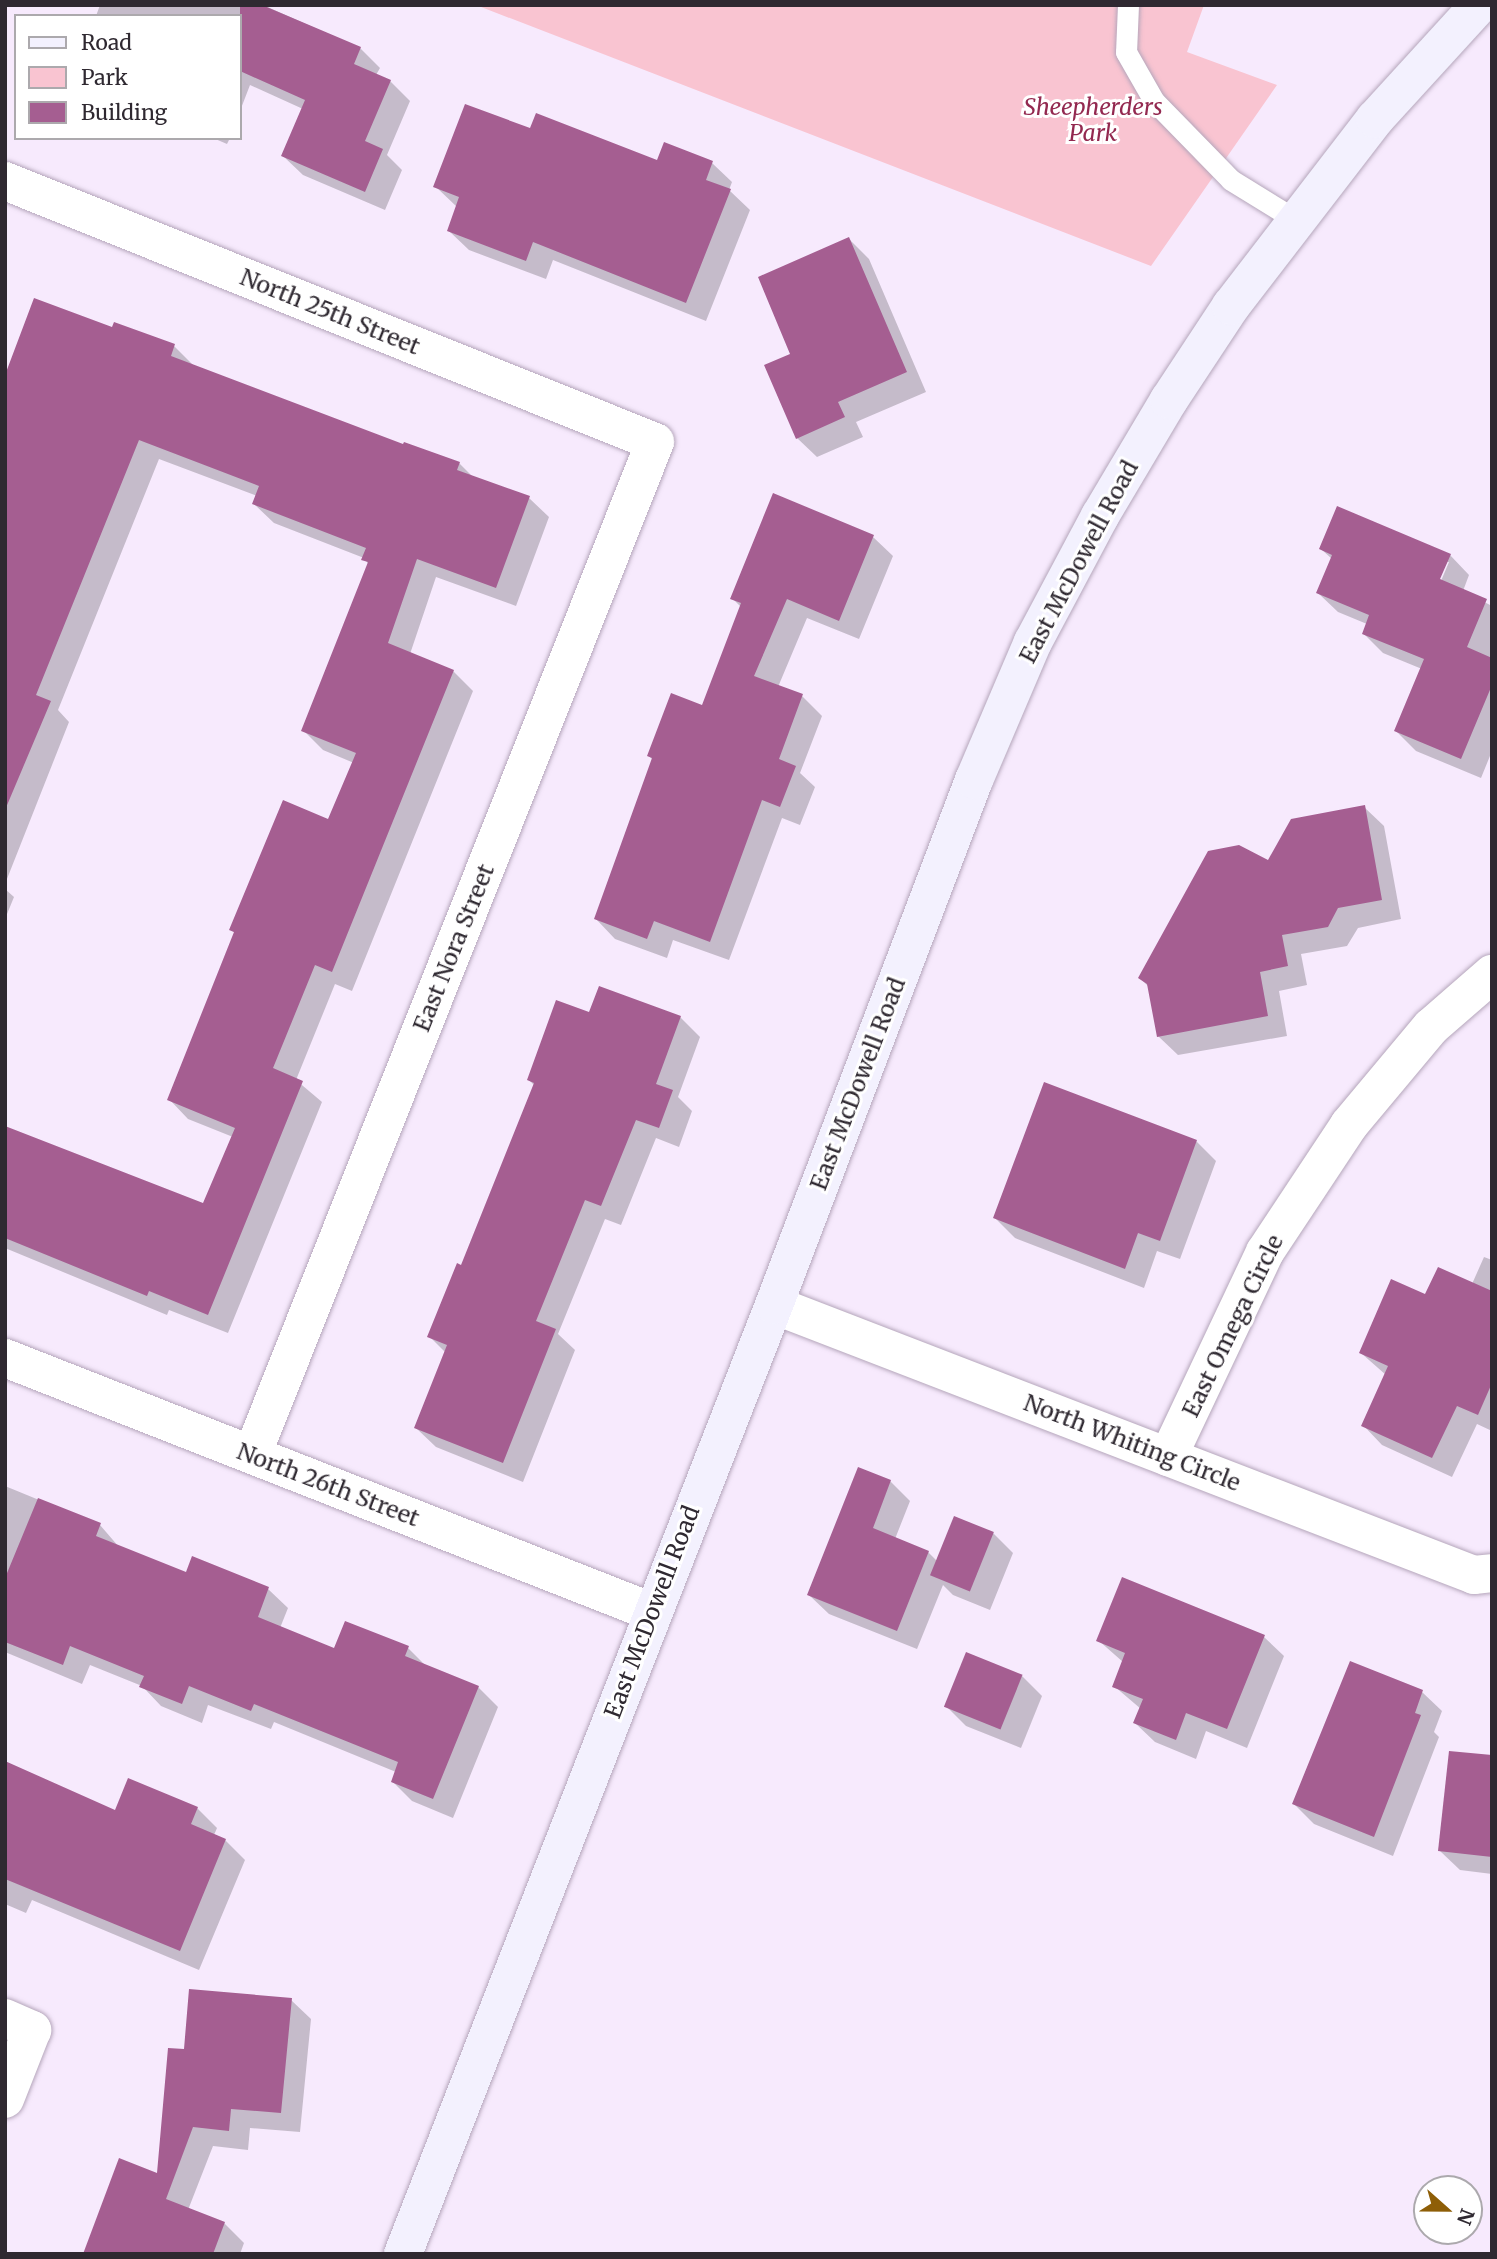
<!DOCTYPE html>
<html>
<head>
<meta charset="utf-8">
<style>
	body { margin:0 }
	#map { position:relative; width:1497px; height:2259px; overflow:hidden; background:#f7eafd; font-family:Merriweather,serif }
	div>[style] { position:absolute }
	.green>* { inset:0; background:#f9c4d1 }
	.shadow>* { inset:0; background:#0003 }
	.building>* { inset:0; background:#a55e91; transform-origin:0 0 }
	.roads { filter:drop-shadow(0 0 2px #b5a6bb) drop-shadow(0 0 2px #b5a6bb) }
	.service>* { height:21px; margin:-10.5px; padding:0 10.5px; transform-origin:10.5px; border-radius:10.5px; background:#fff }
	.minor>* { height:38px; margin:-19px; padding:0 19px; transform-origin:19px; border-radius:19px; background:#fff }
	.secondary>* { height:38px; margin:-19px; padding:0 19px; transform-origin:19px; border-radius:19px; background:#f3f1fe }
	span { translate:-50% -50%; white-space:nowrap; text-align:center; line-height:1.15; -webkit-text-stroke:6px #fff; paint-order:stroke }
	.park-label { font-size:23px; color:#932950; font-style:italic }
	.street-label { font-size:23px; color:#2f2931 }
	.frame { position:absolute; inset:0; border:7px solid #2f2931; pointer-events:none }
	.legend { position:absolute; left:14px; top:14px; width:228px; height:126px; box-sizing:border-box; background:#fff; border:2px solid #aca9ad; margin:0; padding:9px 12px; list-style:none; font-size:21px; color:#2f2931 }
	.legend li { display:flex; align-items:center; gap:14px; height:35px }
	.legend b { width:35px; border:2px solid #aca9ad }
	.north { position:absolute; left:1413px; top:2175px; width:70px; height:70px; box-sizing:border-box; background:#fff; border:2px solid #aca9ad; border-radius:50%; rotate:111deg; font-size:19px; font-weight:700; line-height:28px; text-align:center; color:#2f2931 }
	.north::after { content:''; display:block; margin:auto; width:24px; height:32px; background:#8e5e07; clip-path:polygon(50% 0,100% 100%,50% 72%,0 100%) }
</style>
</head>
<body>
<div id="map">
	<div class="green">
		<i style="clip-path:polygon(476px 5px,1204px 5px,1187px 52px,1277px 85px,1151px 266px)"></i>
	</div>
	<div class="shadow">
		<i style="clip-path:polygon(100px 5px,263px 5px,360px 48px,380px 68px,376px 75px,390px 81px,410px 101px,387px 155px,402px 170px,385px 210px,303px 175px,283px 156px,303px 109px,250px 85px,240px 111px,240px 16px,96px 16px)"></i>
		<i style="clip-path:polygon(531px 130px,658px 162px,665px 144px,712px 163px,732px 182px,729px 190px,750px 210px,706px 321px,553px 260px,546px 279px,469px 250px,449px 231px,457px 207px,435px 186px)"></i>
		<i style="clip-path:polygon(213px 138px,230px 138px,227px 144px)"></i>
		<i style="clip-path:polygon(849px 239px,869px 259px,926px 392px,856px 422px,863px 437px,817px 457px,797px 438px)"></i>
		<i style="clip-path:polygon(113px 329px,174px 346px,194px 366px,404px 446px,459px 463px,473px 477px,529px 498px,549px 517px,516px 606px,436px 577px,410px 654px,453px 671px,473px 691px,352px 991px,335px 984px,296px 1080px,322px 1102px,228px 1333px,169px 1310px,167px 1315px,5px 1248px,5px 1127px,204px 1205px,233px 1137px,188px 1119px,169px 1099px,235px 933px,231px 930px,329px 821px,354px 763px,323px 750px,303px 730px,369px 565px,364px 558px,274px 523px,254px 504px,257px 496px,159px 459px,58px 710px,69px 722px,5px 884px,5px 467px)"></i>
		<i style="clip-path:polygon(873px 537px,893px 556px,859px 639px,807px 618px,778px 687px,802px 696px,822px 716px,800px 773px,815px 787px,800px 825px,782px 818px,729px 960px,673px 940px,667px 958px,615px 939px,596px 919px,653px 760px,649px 756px,703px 707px,741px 607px,732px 598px)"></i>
		<i style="clip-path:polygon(evenodd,1321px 549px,1450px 555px,1469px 575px,1463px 591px,1492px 606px,1492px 751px,1481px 778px,1416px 751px,1396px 731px,1422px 669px,1383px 653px,1364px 634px,1367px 624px,1338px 612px,1318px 593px,1332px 559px,1321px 549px,1445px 562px,1449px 562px,1438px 588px,1435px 587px,1445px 562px)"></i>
		<i style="clip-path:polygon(1364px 807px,1384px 826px,1401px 919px,1358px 928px,1347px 946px,1301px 954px,1307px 985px,1279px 991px,1287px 1036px,1178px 1055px,1158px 1036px,1150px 988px,1140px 978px,1269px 863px)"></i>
		<i style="clip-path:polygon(5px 889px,14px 897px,5px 919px)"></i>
		<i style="clip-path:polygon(590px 1015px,680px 1017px,700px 1037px,678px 1097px,692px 1111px,679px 1147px,656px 1138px,621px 1225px,605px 1219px,558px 1334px,575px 1350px,523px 1482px,436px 1447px,416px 1428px,446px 1353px,429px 1336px,462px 1267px,535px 1086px,529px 1080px)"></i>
		<i style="clip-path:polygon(1196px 1141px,1216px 1161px,1180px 1259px,1157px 1251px,1144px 1288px,1015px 1238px,995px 1218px)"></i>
		<i style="clip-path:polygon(1484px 1257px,1492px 1260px,1492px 1431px,1477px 1424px,1452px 1477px,1382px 1445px,1363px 1425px,1386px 1375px,1361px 1353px,1426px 1297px,1472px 1284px)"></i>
		<i style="clip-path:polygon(890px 1481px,910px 1501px,895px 1539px,928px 1552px,938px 1562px,993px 1533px,1013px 1553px,990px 1610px,953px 1595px,943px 1585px,917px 1649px,829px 1614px,809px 1595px)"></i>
		<i style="clip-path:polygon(5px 1486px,100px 1525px,119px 1547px,187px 1574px,268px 1589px,288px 1608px,280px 1628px,335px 1650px,408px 1648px,427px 1667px,478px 1687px,498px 1707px,453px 1818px,412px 1801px,393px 1782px,396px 1772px,274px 1722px,271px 1729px,208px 1705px,202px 1723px,161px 1706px,142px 1686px,90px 1665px,82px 1684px,5px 1652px)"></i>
		<i style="clip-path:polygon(1264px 1637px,1284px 1656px,1247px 1748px,1206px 1731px,1196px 1759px,1155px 1742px,1135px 1723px,1141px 1709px,1114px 1686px,1123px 1662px,1098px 1640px)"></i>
		<i style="clip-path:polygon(1351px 1663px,1422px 1692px,1442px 1711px,1434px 1732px,1439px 1737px,1393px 1856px,1314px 1824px,1294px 1804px)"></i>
		<i style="clip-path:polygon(1022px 1676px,1042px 1696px,1021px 1748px,966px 1726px,946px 1706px)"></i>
		<i style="clip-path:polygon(1492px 1757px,1492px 1874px,1460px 1870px,1440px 1851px)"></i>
		<i style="clip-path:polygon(5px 1763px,116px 1812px,197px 1808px,217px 1828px,214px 1835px,225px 1840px,245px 1860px,199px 1970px,32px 1900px,26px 1913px,5px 1904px)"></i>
		<i style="clip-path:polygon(291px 2000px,311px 2019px,300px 2132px,250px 2128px,248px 2150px,213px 2146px,188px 2210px,224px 2223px,244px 2243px,240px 2254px,85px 2254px,159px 2176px,185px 2051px)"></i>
	</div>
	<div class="building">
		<i style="clip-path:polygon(240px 5px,262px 5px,361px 47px,354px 64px,391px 80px,365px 141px,383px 149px,365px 192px,281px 156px,305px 100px,240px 71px)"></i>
		<i style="clip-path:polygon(465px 104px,530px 128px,536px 113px,657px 160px,664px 142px,713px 161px,706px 180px,731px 189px,686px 303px,533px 242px,526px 261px,447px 231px,459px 197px,433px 187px)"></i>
		<i style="clip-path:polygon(849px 237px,907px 372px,838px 402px,845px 417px,796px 439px,764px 365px,790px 354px,758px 277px)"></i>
		<i style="clip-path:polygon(34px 298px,112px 327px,114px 322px,175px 344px,171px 356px,403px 444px,404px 442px,460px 462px,457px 470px,530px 496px,496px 588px,417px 559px,388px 643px,454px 670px,332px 972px,315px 965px,273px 1068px,303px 1081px,208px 1315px,149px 1291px,147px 1296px,5px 1238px,5px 1126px,203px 1203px,235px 1128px,167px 1100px,234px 932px,229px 930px,283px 800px,328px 819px,356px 753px,301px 731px,368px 562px,361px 560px,366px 548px,252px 504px,259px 486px,139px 440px,36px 695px,51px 701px,5px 810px,5px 375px)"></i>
		<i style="clip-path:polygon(773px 493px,874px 535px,839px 621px,787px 599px,754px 676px,803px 694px,779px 759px,796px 766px,780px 807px,762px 800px,710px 942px,654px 921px,647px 939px,594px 919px,652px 758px,647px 756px,671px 693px,702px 705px,741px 603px,730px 599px)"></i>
		<i style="clip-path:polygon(1337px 506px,1451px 554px,1440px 579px,1487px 599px,1467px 647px,1492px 658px,1492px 685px,1461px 759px,1394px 731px,1424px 659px,1362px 634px,1369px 615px,1316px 593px,1332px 555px,1319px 549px)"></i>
		<i style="clip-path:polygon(1365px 805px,1382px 900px,1338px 908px,1328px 927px,1282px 935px,1288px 966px,1260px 972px,1268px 1016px,1157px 1037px,1147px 984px,1138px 978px,1208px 851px,1239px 845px,1268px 860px,1291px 819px)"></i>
		<i style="clip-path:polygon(599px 986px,681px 1016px,656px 1084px,673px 1090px,659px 1128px,636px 1120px,601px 1206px,585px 1200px,536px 1321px,556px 1329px,503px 1463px,414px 1428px,447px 1345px,427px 1337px,457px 1263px,461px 1265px,534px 1083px,527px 1080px,556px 1000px,589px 1012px)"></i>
		<i style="clip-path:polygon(1044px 1082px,1197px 1140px,1160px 1241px,1138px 1233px,1125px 1269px,993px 1218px)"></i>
		<i style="clip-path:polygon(1438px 1267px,1492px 1291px,1492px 1383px,1478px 1415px,1457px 1406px,1432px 1458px,1361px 1426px,1388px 1366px,1359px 1353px,1391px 1279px,1425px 1294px)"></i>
		<i style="clip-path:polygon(858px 1467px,891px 1480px,873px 1528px,929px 1551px,897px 1631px,807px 1595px)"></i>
		<i style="clip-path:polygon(38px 1498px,101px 1523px,96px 1536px,186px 1572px,192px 1556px,269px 1587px,258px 1617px,334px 1648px,345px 1621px,409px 1646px,405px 1656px,479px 1686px,433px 1799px,391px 1782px,398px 1762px,254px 1704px,251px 1711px,189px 1686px,182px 1704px,139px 1687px,144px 1676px,70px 1646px,63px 1665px,5px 1642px,5px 1578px)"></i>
		<i style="left:954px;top:1516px;width:43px;height:64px;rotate:22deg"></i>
		<i style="clip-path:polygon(1122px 1577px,1265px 1635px,1227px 1729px,1186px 1713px,1176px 1740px,1133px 1723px,1143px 1699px,1112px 1687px,1125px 1653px,1096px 1641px)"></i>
		<i style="left:966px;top:1652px;width:61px;height:59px;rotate:22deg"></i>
		<i style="clip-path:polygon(1350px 1661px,1423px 1690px,1415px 1713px,1421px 1715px,1374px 1837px,1292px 1804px)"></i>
		<i style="clip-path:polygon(1449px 1751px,1492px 1755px,1492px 1857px,1438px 1851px)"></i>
		<i style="clip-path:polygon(5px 1761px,115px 1810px,128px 1778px,198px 1807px,191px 1824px,226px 1839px,180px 1951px,5px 1879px)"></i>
		<i style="clip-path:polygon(189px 1989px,292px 1998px,281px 2113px,231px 2109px,229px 2131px,193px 2127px,166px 2199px,225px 2222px,213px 2254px,83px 2254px,119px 2158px,157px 2173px,168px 2048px,184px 2049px)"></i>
	</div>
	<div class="roads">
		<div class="service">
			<i style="left:1128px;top:5px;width:47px;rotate:92.4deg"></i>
			<i style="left:1126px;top:52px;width:56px;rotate:60.3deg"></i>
			<i style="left:1154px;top:101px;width:110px;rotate:45.7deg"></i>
			<i style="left:1231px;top:180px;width:76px;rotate:31.6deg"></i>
		</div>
		<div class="minor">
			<i style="left:5px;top:181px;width:700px;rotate:21.88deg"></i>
			<i style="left:655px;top:442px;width:1090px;rotate:111.69deg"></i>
			<i style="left:774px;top:1305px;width:750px;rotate:21.09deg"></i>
			<i style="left:1474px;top:1575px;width:18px;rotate:-6deg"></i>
			<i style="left:5px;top:1358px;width:695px;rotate:21.43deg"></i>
			<i style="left:1168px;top:1457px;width:227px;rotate:-64.7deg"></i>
			<i style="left:1265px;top:1252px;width:152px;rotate:-56.5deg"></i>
			<i style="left:1349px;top:1125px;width:128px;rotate:-50.1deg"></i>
			<i style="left:1431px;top:1027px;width:81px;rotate:-41deg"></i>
			<i style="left:5px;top:2018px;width:30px;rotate:24deg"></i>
			<i style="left:32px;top:2030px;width:74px;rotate:111.4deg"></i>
		</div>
		<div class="secondary">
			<i style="left:403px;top:2254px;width:1019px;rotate:-68.65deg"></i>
			<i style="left:774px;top:1305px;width:562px;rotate:-69.15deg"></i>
			<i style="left:974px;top:780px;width:150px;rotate:-66.9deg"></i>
			<i style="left:1033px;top:642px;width:143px;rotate:-62deg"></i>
			<i style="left:1100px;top:516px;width:135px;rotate:-59.3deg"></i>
			<i style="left:1169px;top:400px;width:113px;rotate:-56.6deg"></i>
			<i style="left:1231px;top:306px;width:236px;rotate:-52.4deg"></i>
			<i style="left:1375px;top:119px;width:154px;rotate:-47.6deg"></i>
		</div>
	</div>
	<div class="park-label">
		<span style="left:1093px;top:120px">Sheepherders<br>Park</span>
	</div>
	<div class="street-label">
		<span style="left:330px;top:312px;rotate:22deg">North 25th Street</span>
		<span style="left:1079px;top:562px;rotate:-62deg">East McDowell Road</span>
		<span style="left:454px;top:948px;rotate:-68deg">East Nora Street</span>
		<span style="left:858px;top:1084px;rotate:-69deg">East McDowell Road</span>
		<span style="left:1233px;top:1326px;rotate:-64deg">East Omega Circle</span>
		<span style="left:1132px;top:1443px;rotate:21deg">North Whiting Circle</span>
		<span style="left:328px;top:1485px;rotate:21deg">North 26th Street</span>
		<span style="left:652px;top:1612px;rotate:-69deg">East McDowell Road</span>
	</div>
	<div class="frame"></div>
	<ul class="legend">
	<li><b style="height:9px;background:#f3f1fe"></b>Road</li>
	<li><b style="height:19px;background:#f9c4d1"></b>Park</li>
	<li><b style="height:19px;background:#a55e91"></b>Building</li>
	</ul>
	<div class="north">N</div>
</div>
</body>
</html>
